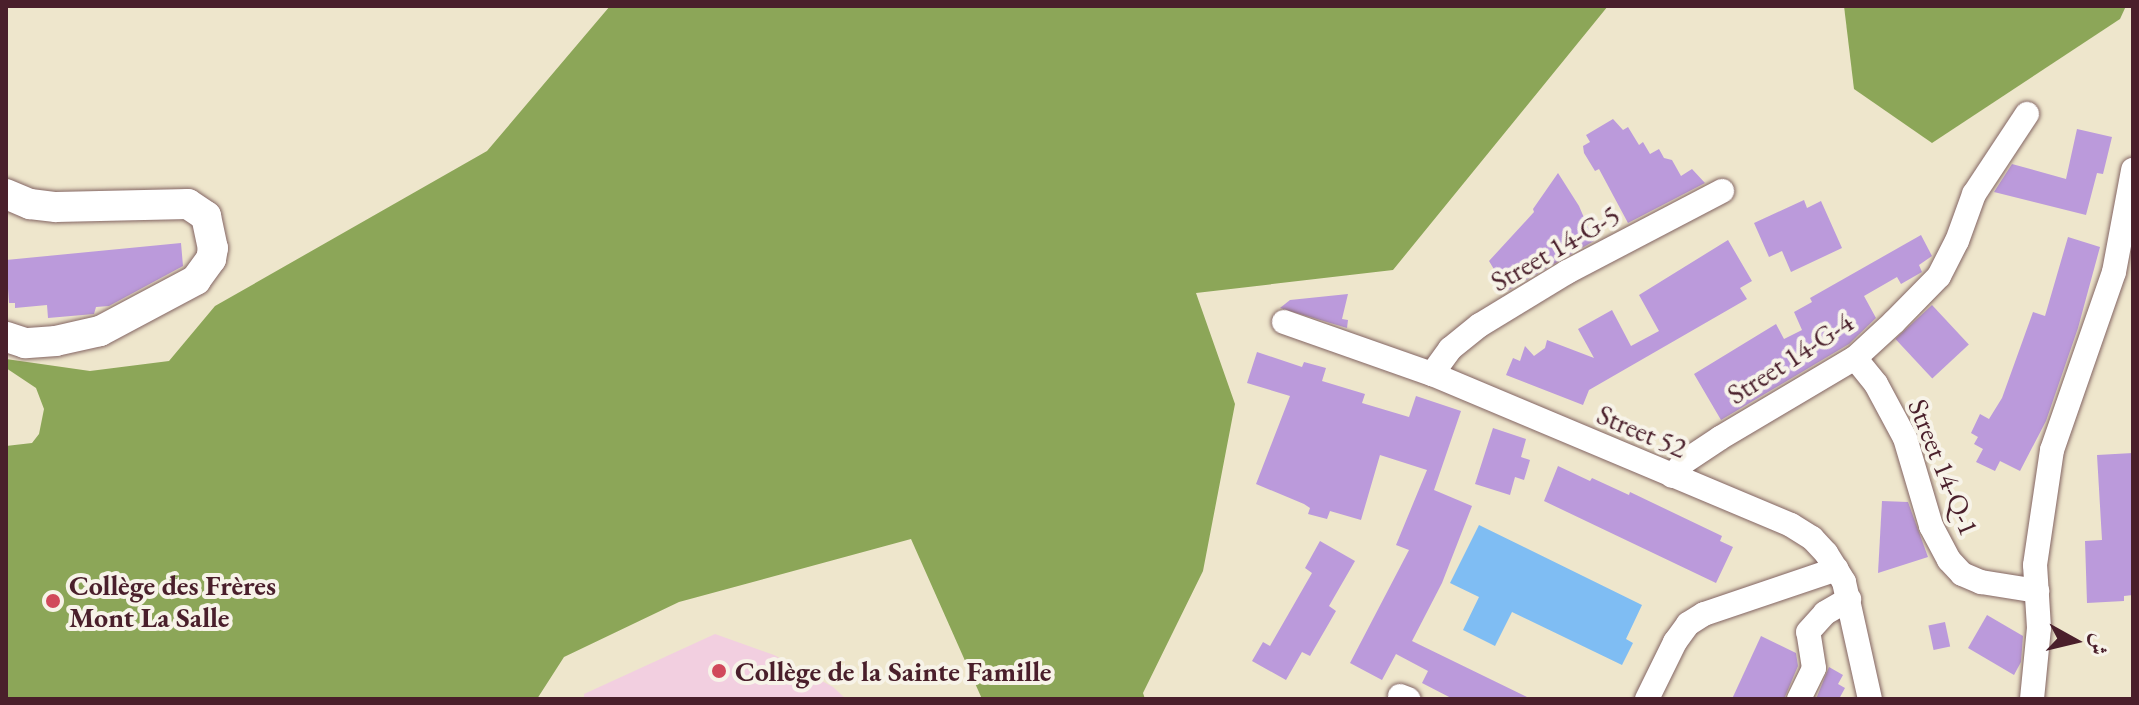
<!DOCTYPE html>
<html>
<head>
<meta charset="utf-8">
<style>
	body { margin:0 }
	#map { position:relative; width:2139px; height:705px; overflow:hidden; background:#eee6cc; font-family:"EB Garamond",Amiri,serif }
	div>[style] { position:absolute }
	.built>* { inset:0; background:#f2cfe0 }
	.forest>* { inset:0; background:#8ca658 }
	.water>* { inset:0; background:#7fbdf3 }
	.building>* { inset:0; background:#bb9adb; transform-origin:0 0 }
	.roads { filter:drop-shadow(0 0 2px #836563) drop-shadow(0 0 2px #836563) }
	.minor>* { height:24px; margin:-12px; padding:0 12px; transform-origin:12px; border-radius:12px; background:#fff }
	.tertiary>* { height:30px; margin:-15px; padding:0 15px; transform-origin:15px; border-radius:15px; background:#fff }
	.dots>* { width:22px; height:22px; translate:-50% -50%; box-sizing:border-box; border:4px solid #f7f3e8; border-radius:50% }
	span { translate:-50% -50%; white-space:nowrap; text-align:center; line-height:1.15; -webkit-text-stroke:8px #f7f3e8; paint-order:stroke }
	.street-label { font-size:28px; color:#4a1f2b }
	.poi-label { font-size:28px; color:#4a1f2b; font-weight:700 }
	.left { translate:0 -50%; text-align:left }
	.frame { position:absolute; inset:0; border:8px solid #4a1f2b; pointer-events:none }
	.north { position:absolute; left:2035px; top:601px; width:80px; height:80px; -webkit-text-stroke:6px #f7f3e8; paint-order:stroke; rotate:98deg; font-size:22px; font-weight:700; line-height:32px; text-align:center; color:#4a1f2b }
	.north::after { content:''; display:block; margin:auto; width:28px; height:36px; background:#4a1f2b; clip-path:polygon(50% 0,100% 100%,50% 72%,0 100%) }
</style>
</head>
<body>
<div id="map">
	<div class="built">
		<i style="clip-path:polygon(715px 634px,774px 655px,833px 687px,846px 699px,584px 699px,584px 694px)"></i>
	</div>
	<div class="forest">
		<i style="clip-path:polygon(610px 6px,1608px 6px,1393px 270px,1196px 293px,1235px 404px,1203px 571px,1143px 693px,1145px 699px,982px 699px,911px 539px,679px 602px,564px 657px,537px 699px,6px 699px,6px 446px,32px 443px,39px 434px,44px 409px,36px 388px,6px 368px,6px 359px,90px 371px,169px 361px,215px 306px,487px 151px)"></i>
		<i style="clip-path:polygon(1844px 6px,2126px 6px,2120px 19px,1932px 143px,1854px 89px)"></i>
	</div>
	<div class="water">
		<i style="clip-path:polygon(1479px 525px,1642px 605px,1626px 639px,1633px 643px,1622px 665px,1512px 612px,1495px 646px,1463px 630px,1479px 597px,1450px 583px)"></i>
	</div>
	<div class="building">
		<i style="clip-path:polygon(1613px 119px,1623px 130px,1628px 127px,1639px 145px,1643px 142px,1650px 154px,1659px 149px,1664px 158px,1672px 160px,1681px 176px,1692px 169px,1705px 183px,1628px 223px,1599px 169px,1595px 171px,1584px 153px,1583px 146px,1590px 142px,1586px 135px)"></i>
		<i style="clip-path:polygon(2077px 129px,2112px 137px,2103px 174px,2097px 173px,2086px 215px,1994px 192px,2012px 164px,2066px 179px)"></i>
		<i style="clip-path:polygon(1558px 173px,1579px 206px,1594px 241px,1507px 291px,1489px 261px,1534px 212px,1533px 209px)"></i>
		<i style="clip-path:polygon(1804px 200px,1807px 208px,1821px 201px,1842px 248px,1791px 272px,1782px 251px,1769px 257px,1754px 223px)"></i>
		<i style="clip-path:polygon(1921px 235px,1932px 256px,1919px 265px,1922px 272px,1901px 284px,1897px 277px,1864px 296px,1876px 318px,1849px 344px,1721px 420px,1694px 374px,1776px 324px,1784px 339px,1802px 330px,1794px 312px,1812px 302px,1810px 298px)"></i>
		<i style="clip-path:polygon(2068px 237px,2100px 247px,2078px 328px,2046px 421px,2020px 471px,2000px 461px,1995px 471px,1976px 462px,1983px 449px,1974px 444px,1978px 437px,1971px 433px,1980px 414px,1989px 419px,2002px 398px,2033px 312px,2045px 316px)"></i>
		<i style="clip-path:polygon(1728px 240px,1752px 281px,1740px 288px,1747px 299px,1589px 390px,1583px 405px,1506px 375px,1513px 358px,1520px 361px,1525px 346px,1534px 356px,1545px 348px,1547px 340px,1594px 358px,1578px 329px,1612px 310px,1631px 346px,1659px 331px,1639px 295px)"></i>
		<i style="clip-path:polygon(181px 243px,183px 266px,109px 306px,96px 307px,94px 314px,48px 318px,47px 305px,15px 308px,15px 303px,9px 303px,6px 260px)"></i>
		<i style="clip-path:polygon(1348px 294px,1342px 319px,1348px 320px,1347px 328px,1280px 308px,1290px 300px)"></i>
		<i style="left:1932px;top:305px;width:54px;height:50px;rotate:47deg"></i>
		<i style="clip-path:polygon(1257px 352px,1302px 367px,1304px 362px,1326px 368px,1322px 381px,1365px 394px,1362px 403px,1409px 417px,1416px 396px,1461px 411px,1434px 490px,1472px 506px,1442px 583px,1412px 641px,1531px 699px,1453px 699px,1422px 683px,1428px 671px,1396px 654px,1382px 680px,1350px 663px,1409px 550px,1396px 545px,1427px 470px,1380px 455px,1361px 520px,1330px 511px,1327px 519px,1308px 514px,1310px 508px,1304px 504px,1256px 484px,1290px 396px,1247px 383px)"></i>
		<i style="clip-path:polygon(1493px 428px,1526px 439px,1521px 457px,1530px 460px,1524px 480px,1515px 477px,1510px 495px,1475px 484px)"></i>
		<i style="clip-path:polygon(2133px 453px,2133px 595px,2124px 596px,2124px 601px,2087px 603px,2085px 541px,2102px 540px,2097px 455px)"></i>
		<i style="clip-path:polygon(1558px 466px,1590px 481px,1592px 478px,1629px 495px,1630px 492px,1722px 536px,1720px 541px,1733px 547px,1716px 583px,1544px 501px)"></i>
		<i style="clip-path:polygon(1882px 501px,1908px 502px,1928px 557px,1878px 573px)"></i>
		<i style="clip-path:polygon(1320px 541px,1355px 561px,1329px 606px,1336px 611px,1310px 656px,1302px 652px,1286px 680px,1252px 661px,1263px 642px,1270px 646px,1312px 573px,1305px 568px)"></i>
		<i style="clip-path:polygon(1987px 615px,2023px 636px,2021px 662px,2014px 675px,1968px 648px)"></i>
		<i style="left:1945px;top:622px;width:25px;height:17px;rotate:78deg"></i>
		<i style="clip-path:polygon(1761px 636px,1796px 653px,1798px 666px,1784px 699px,1732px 699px)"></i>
		<i style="clip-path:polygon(1829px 667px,1843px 675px,1838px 684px,1845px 688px,1839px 699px,1816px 699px)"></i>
	</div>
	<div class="roads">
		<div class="minor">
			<i style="left:1284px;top:322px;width:157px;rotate:19.4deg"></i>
			<i style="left:1432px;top:374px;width:389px;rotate:22.8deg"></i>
			<i style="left:1791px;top:525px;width:25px;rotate:32deg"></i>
			<i style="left:1812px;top:538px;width:21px;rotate:47deg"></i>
			<i style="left:1826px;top:553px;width:34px;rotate:58deg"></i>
			<i style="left:1844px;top:582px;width:120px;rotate:77.5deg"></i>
			<i style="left:1855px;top:358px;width:33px;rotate:51deg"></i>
			<i style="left:1876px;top:384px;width:61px;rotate:61.8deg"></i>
			<i style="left:1905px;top:438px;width:92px;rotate:73.5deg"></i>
			<i style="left:1931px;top:526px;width:38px;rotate:62deg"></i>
			<i style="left:1949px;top:560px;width:19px;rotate:47deg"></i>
			<i style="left:1962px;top:574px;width:21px;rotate:23deg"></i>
			<i style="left:1981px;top:582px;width:57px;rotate:9.1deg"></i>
			<i style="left:1432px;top:374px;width:31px;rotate:-54deg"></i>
			<i style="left:1450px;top:349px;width:38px;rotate:-39deg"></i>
			<i style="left:1480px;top:325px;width:102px;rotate:-31.3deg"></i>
			<i style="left:1567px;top:272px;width:175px;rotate:-27.6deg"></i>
			<i style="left:1672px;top:476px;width:18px;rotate:-49deg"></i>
			<i style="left:1684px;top:462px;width:43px;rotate:-33.7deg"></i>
			<i style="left:1720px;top:438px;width:157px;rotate:-30.7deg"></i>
			<i style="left:1855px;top:358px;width:53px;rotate:-42.7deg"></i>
			<i style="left:1894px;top:322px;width:64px;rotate:-45.6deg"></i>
			<i style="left:1939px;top:276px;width:39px;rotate:-63deg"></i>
			<i style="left:1957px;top:241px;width:50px;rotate:-70.1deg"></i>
			<i style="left:1974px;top:194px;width:96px;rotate:-56.5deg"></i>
			<i style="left:1400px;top:696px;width:9px;rotate:21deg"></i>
			<i style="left:1647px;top:699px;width:64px;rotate:-63.8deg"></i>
			<i style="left:1675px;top:642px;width:22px;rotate:-54deg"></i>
			<i style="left:1688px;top:624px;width:19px;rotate:-32deg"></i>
			<i style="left:1704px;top:614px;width:140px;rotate:-18.7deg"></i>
			<i style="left:1799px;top:699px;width:34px;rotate:-64deg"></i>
			<i style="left:1814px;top:668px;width:36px;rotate:-99deg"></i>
			<i style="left:1808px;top:632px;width:25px;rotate:-48deg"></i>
			<i style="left:1825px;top:613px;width:28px;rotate:-30deg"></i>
			<i style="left:2032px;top:699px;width:71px;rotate:-84.4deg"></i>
			<i style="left:2039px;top:628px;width:63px;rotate:-93.6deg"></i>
			<i style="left:2035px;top:565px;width:116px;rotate:-81.6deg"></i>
			<i style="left:2052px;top:450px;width:188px;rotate:-70.8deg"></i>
			<i style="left:2114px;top:272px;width:104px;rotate:-79.4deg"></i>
		</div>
		<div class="tertiary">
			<i style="left:6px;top:194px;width:26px;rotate:23deg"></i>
			<i style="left:30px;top:204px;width:26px;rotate:7deg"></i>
			<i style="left:56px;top:207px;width:132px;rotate:-1.3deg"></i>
			<i style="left:188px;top:204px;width:22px;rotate:34deg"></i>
			<i style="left:206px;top:216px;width:33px;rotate:78deg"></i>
			<i style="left:213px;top:248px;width:11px;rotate:100deg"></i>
			<i style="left:211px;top:259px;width:26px;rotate:126deg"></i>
			<i style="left:196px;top:280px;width:109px;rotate:152deg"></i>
			<i style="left:100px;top:331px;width:45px;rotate:167.2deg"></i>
			<i style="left:56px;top:341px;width:31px;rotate:176deg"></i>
			<i style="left:25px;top:343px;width:20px;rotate:-162deg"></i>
		</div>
	</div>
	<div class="dots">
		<i style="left:53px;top:601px;background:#d1495b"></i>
		<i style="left:719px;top:671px;background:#d1495b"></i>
	</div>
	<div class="street-label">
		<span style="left:1555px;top:248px;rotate:-30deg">Street 14-G-5</span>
		<span style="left:1790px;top:358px;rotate:-33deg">Street 14-G-4</span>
		<span style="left:1642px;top:431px;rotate:23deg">Street 52</span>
		<span style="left:1944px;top:467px;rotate:68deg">Street 14-Q-1</span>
	</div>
	<div class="poi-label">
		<span class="left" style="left:69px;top:601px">Collège des Frères<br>Mont La Salle</span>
		<span class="left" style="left:735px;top:671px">Collège de la Sainte Famille</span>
	</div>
	<div class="frame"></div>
	<div class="north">ش</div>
</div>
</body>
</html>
